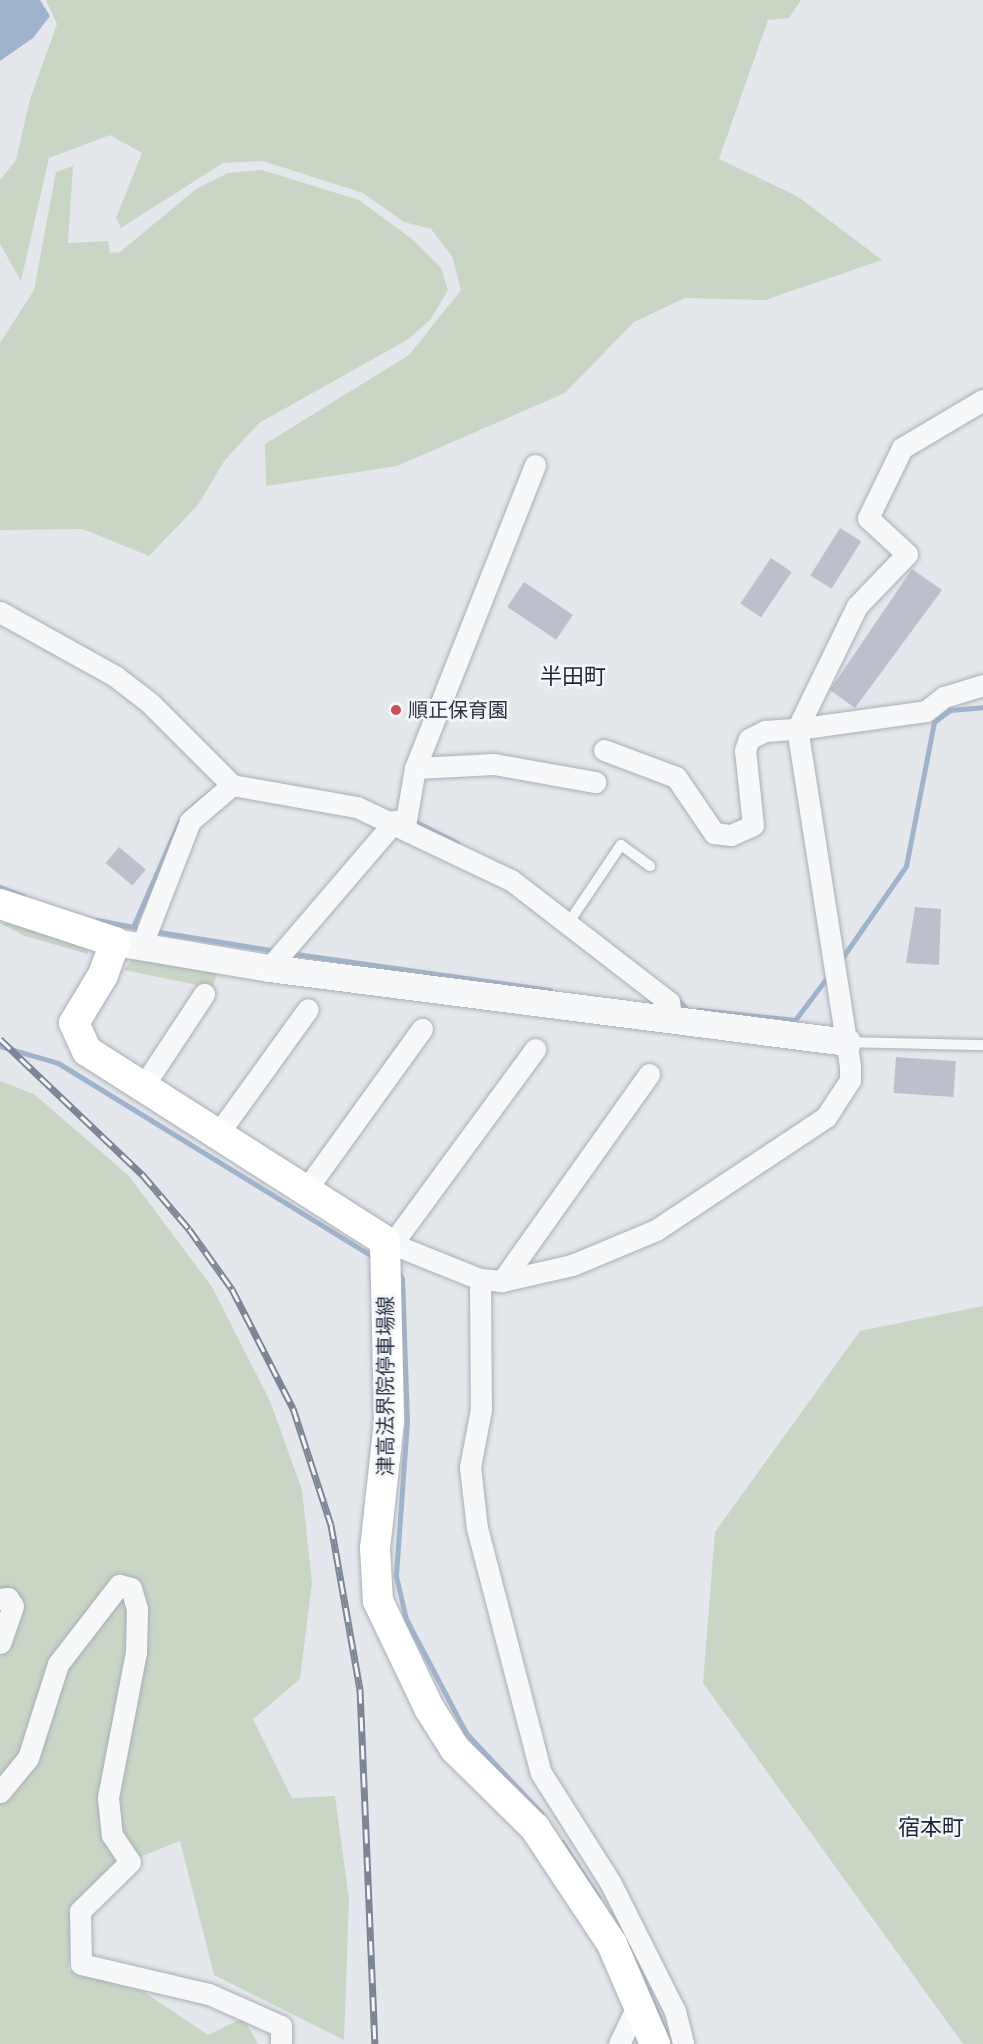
<!DOCTYPE html>
<html>
<head>
<meta charset="utf-8">
<style>
	body { margin:0 }
	#map { position:relative; width:983px; height:2044px; overflow:hidden; background:#e4e7ec; font-family:"Space Grotesk","Noto Sans JP",sans-serif }
	div>[style] { position:absolute }
	.green>* { inset:0; background:#c9d6c5 }
	.water>* { inset:0; background:#9fb4cc }
	.stream>* { height:5px; margin:-2.5px; padding:0 2.5px; transform-origin:2.5px; border-radius:2.5px; background:#9fb4cc }
	.building>* { inset:0; background:#bbc0ca; transform-origin:0 0 }
	.roads { filter:drop-shadow(0 0 2px #a9aeb7) drop-shadow(0 0 2px #a9aeb7) }
	.service>* { height:10px; margin:-5px; padding:0 5px; transform-origin:5px; border-radius:5px; background:#f7f8fa }
	.minor>* { height:21px; margin:-10.5px; padding:0 10.5px; transform-origin:10.5px; border-radius:10.5px; background:#f7f8fa }
	.tertiary>* { height:27px; margin:-13.5px; padding:0 13.5px; transform-origin:13.5px; border-radius:13.5px; background:#f7f8fa }
	.secondary>* { height:30px; margin:-15px; padding:0 15px; transform-origin:15px; border-radius:15px; background:#fff }
	.rail>* { height:7px; margin-top:-3.5px; transform-origin:0; background:repeating-linear-gradient(90deg,#f4f6f9 0 14px,#7d8696 0 28px); box-sizing:border-box; border-block:2px solid #7d8696 }
	.dots>* { width:16px; height:16px; translate:-50% -50%; box-sizing:border-box; border:3px solid #f4f6f9; border-radius:50% }
	span { translate:-50% -50%; white-space:nowrap; text-align:center; line-height:1.15; -webkit-text-stroke:5px #f4f6f9; paint-order:stroke }
	.poi-label { font-size:20px; color:#2b3445 }
	.left { translate:0 -50%; text-align:left }
	.street-label { font-size:20px; color:#2b3445 }
	.quarter-label { font-size:22px; color:#1d2536 }
</style>
</head>
<body>
<div id="map">
	<div class="green">
		<i style="clip-path:polygon(46px 0,801px 0,789px 18px,768px 20px,719px 159px,797px 196px,882px 260px,765px 300px,685px 298px,634px 322px,565px 393px,397px 466px,266px 486px,265px 444px,409px 355px,461px 290px,452px 256px,431px 229px,404px 222px,363px 193px,263px 161px,223px 163px,121px 228px,116px 218px,142px 153px,110px 135px,49px 158px,21px 281px,0 244px,0 180px,16px 160px,30px 99px,57px 24px)"></i>
		<i style="clip-path:polygon(73px 166px,68px 243px,108px 241px,110px 253px,120px 252px,196px 189px,228px 173px,262px 170px,359px 200px,412px 239px,441px 268px,448px 290px,430px 320px,407px 340px,259px 423px,225px 460px,198px 505px,149px 556px,83px 529px,0 530px,0 343px,34px 290px,56px 172px)"></i>
		<i style="clip-path:polygon(0 923px,32px 927px,88px 947px,88px 954px,25px 936px)"></i>
		<i style="clip-path:polygon(134px 956px,219px 970px,212px 988px,124px 970px)"></i>
		<i style="clip-path:polygon(0 1081px,34px 1094px,129px 1176px,212px 1287px,270px 1401px,302px 1490px,312px 1583px,300px 1679px,253px 1719px,292px 1798px,335px 1796px,349px 1899px,344px 2040px,214px 1975px,180px 1841px,122px 1864px,74px 1913px,68px 1970px,144px 1992px,208px 2035px,243px 2018px,258px 2044px,0 2044px)"></i>
		<i style="clip-path:polygon(983px 1306px,983px 2044px,963px 2044px,703px 1683px,715px 1532px,860px 1331px)"></i>
	</div>
	<div class="water">
		<i style="clip-path:polygon(0 0,40px 0,50px 16px,33px 38px,0 61px)"></i>
	</div>
	<div class="stream">
		<i style="left:184px;top:814px;width:47px;rotate:-39.8deg"></i>
		<i style="left:412px;top:820px;width:51px;rotate:27.1deg"></i>
		<i style="left:0;top:887px;width:25px;rotate:21deg"></i>
		<i style="left:97px;top:920px;width:48px;rotate:10.8deg"></i>
		<i style="left:133px;top:927px;width:115px;rotate:-66.3deg"></i>
		<i style="left:153px;top:931px;width:126px;rotate:9.2deg"></i>
		<i style="left:289px;top:953px;width:264px;rotate:8.1deg"></i>
		<i style="left:840px;top:961px;width:116px;rotate:-55.2deg"></i>
		<i style="left:906px;top:866px;width:147px;rotate:-79deg"></i>
		<i style="left:934px;top:722px;width:20px;rotate:-37deg"></i>
		<i style="left:950px;top:710px;width:33px;rotate:-5deg"></i>
		<i style="left:675px;top:997px;width:16px;rotate:45deg"></i>
		<i style="left:699px;top:1010px;width:97px;rotate:5.9deg"></i>
		<i style="left:795px;top:1020px;width:56px;rotate:-52.9deg"></i>
		<i style="left:0;top:1046px;width:60px;rotate:16.3deg"></i>
		<i style="left:58px;top:1063px;width:374px;rotate:31.6deg"></i>
		<i style="left:397px;top:1270px;width:10px;rotate:61deg"></i>
		<i style="left:402px;top:1279px;width:142px;rotate:88deg"></i>
		<i style="left:407px;top:1421px;width:155px;rotate:94.1deg"></i>
		<i style="left:396px;top:1576px;width:44px;rotate:76.9deg"></i>
		<i style="left:406px;top:1619px;width:129px;rotate:62.2deg"></i>
		<i style="left:466px;top:1733px;width:110px;rotate:46.8deg"></i>
		<i style="left:562px;top:1842px;width:66px;rotate:56.8deg"></i>
		<i style="left:638px;top:1968px;width:74px;rotate:66.9deg"></i>
	</div>
	<div class="building">
		<i style="left:840px;top:528px;width:25px;height:56px;rotate:32deg"></i>
		<i style="left:771px;top:558px;width:25px;height:55px;rotate:34deg"></i>
		<i style="clip-path:polygon(912px 569px,942px 590px,855px 708px,830px 690px)"></i>
		<i style="left:524px;top:582px;width:59px;height:30px;rotate:34deg"></i>
		<i style="left:119px;top:847px;width:35px;height:21px;rotate:40deg"></i>
		<i style="clip-path:polygon(915px 907px,941px 909px,939px 965px,906px 963px)"></i>
		<i style="left:896px;top:1057px;width:60px;height:36px;rotate:4deg"></i>
	</div>
	<div class="roads">
		<div class="service">
			<i style="left:569px;top:922px;width:93px;rotate:-56deg"></i>
			<i style="left:621px;top:845px;width:36px;rotate:36deg"></i>
			<i style="left:848px;top:1042px;width:135px;rotate:1.3deg"></i>
		</div>
		<div class="minor">
			<i style="left:0;top:612px;width:132px;rotate:29.1deg"></i>
			<i style="left:115px;top:676px;width:44px;rotate:37.6deg"></i>
			<i style="left:150px;top:703px;width:116px;rotate:45deg"></i>
			<i style="left:232px;top:785px;width:127px;rotate:10deg"></i>
			<i style="left:357px;top:807px;width:170px;rotate:25.4deg"></i>
			<i style="left:511px;top:880px;width:200px;rotate:37.7deg"></i>
			<i style="left:669px;top:1002px;width:20px;rotate:81deg"></i>
			<i style="left:604px;top:750px;width:77px;rotate:20.6deg"></i>
			<i style="left:676px;top:777px;width:68px;rotate:55.8deg"></i>
			<i style="left:714px;top:833px;width:17px;rotate:7deg"></i>
			<i style="left:731px;top:835px;width:24px;rotate:-24deg"></i>
			<i style="left:753px;top:825px;width:75px;rotate:-96.1deg"></i>
			<i style="left:745px;top:750px;width:12px;rotate:-70deg"></i>
			<i style="left:749px;top:739px;width:18px;rotate:-27deg"></i>
			<i style="left:765px;top:731px;width:32px;rotate:-4deg"></i>
			<i style="left:797px;top:729px;width:137px;rotate:-64deg"></i>
			<i style="left:857px;top:606px;width:72px;rotate:-46.1deg"></i>
			<i style="left:907px;top:554px;width:53px;rotate:-137.3deg"></i>
			<i style="left:868px;top:518px;width:78px;rotate:-64.1deg"></i>
			<i style="left:902px;top:448px;width:94px;rotate:-30.7deg"></i>
			<i style="left:415px;top:768px;width:79px;rotate:-2.9deg"></i>
			<i style="left:494px;top:764px;width:103px;rotate:10.1deg"></i>
			<i style="left:405px;top:826px;width:59px;rotate:-80.2deg"></i>
			<i style="left:415px;top:768px;width:326px;rotate:-68.4deg"></i>
			<i style="left:141px;top:947px;width:135px;rotate:-68.7deg"></i>
			<i style="left:190px;top:821px;width:55px;rotate:-40.6deg"></i>
			<i style="left:269px;top:968px;width:194px;rotate:-49.4deg"></i>
			<i style="left:142px;top:1088px;width:113px;rotate:-56.6deg"></i>
			<i style="left:217px;top:1135px;width:155px;rotate:-54.2deg"></i>
			<i style="left:305px;top:1191px;width:200px;rotate:-54.2deg"></i>
			<i style="left:385px;top:1241px;width:102px;rotate:21.8deg"></i>
			<i style="left:480px;top:1279px;width:22px;rotate:5deg"></i>
			<i style="left:502px;top:1281px;width:72px;rotate:-12.9deg"></i>
			<i style="left:572px;top:1265px;width:91px;rotate:-22.6deg"></i>
			<i style="left:656px;top:1230px;width:204px;rotate:-33.6deg"></i>
			<i style="left:826px;top:1117px;width:44px;rotate:-57deg"></i>
			<i style="left:850px;top:1080px;width:14px;rotate:-90deg"></i>
			<i style="left:850px;top:1066px;width:341px;rotate:-98.9deg"></i>
			<i style="left:797px;top:729px;width:130px;rotate:-7.9deg"></i>
			<i style="left:926px;top:711px;width:23px;rotate:-38deg"></i>
			<i style="left:944px;top:697px;width:41px;rotate:-17.1deg"></i>
			<i style="left:392px;top:1244px;width:242px;rotate:-53.7deg"></i>
			<i style="left:480px;top:1279px;width:130px;rotate:89.6deg"></i>
			<i style="left:481px;top:1409px;width:59px;rotate:100.7deg"></i>
			<i style="left:470px;top:1467px;width:61px;rotate:83.5deg"></i>
			<i style="left:477px;top:1528px;width:253px;rotate:75.4deg"></i>
			<i style="left:541px;top:1773px;width:129px;rotate:57.7deg"></i>
			<i style="left:610px;top:1882px;width:144px;rotate:63.3deg"></i>
			<i style="left:675px;top:2011px;width:34px;rotate:76deg"></i>
			<i style="left:502px;top:1281px;width:254px;rotate:-54.6deg"></i>
			<i style="left:0;top:1599px;width:8px;rotate:-7deg"></i>
			<i style="left:8px;top:1598px;width:9px;rotate:58deg"></i>
			<i style="left:13px;top:1606px;width:39px;rotate:109deg"></i>
			<i style="left:0;top:1792px;width:44px;rotate:-50.5deg"></i>
			<i style="left:28px;top:1758px;width:99px;rotate:-72.3deg"></i>
			<i style="left:58px;top:1664px;width:100px;rotate:-52.3deg"></i>
			<i style="left:119px;top:1585px;width:12px;rotate:14deg"></i>
			<i style="left:131px;top:1588px;width:22px;rotate:74deg"></i>
			<i style="left:137px;top:1609px;width:43px;rotate:91.3deg"></i>
			<i style="left:136px;top:1652px;width:149px;rotate:100.9deg"></i>
			<i style="left:108px;top:1798px;width:37px;rotate:84deg"></i>
			<i style="left:112px;top:1835px;width:32px;rotate:56deg"></i>
			<i style="left:130px;top:1862px;width:70px;rotate:135.6deg"></i>
			<i style="left:80px;top:1911px;width:53px;rotate:88.9deg"></i>
			<i style="left:81px;top:1964px;width:131px;rotate:13.2deg"></i>
			<i style="left:209px;top:1994px;width:79px;rotate:24deg"></i>
			<i style="left:281px;top:2026px;width:18px;rotate:90deg"></i>
			<i style="left:619px;top:2044px;width:49px;rotate:-64.5deg"></i>
		</div>
		<div class="tertiary">
			<i style="left:115px;top:942px;width:156px;rotate:9.6deg"></i>
			<i style="left:269px;top:968px;width:583px;rotate:7.3deg"></i>
		</div>
		<div class="secondary">
			<i style="left:0;top:904px;width:121px;rotate:18.3deg"></i>
			<i style="left:115px;top:942px;width:35px;rotate:110deg"></i>
			<i style="left:103px;top:975px;width:56px;rotate:121.1deg"></i>
			<i style="left:74px;top:1023px;width:31px;rotate:65deg"></i>
			<i style="left:87px;top:1051px;width:353px;rotate:32.5deg"></i>
			<i style="left:385px;top:1241px;width:181px;rotate:88.7deg"></i>
			<i style="left:389px;top:1422px;width:127px;rotate:96.3deg"></i>
			<i style="left:375px;top:1548px;width:53px;rotate:86.8deg"></i>
			<i style="left:378px;top:1601px;width:119px;rotate:64.5deg"></i>
			<i style="left:429px;top:1708px;width:49px;rotate:57.6deg"></i>
			<i style="left:455px;top:1749px;width:112px;rotate:44.6deg"></i>
			<i style="left:535px;top:1828px;width:139px;rotate:56.4deg"></i>
			<i style="left:612px;top:1944px;width:109px;rotate:66.7deg"></i>
		</div>
	</div>
	<div class="rail">
		<i style="left:0;top:1039px;width:196px;rotate:43.6deg"></i>
		<i style="left:142px;top:1174px;width:72px;rotate:49.5deg"></i>
		<i style="left:189px;top:1229px;width:74px;rotate:54.4deg"></i>
		<i style="left:232px;top:1289px;width:134px;rotate:62.9deg"></i>
		<i style="left:293px;top:1408px;width:123px;rotate:72deg"></i>
		<i style="left:331px;top:1525px;width:167px;rotate:80deg"></i>
		<i style="left:360px;top:1689px;width:355px;rotate:87.6deg"></i>
	</div>
	<div class="dots">
		<i style="left:396px;top:710px;background:#d1495b"></i>
	</div>
	<div class="poi-label">
		<span class="left" style="left:408px;top:710px">順正保育園</span>
	</div>
	<div class="street-label">
		<span style="left:386px;top:1386px;rotate:-90deg">津高法界院停車場線</span>
	</div>
	<div class="quarter-label">
		<span style="left:573px;top:677px">半田町</span>
		<span style="left:931px;top:1828px">宿本町</span>
	</div>
</div>
</body>
</html>
